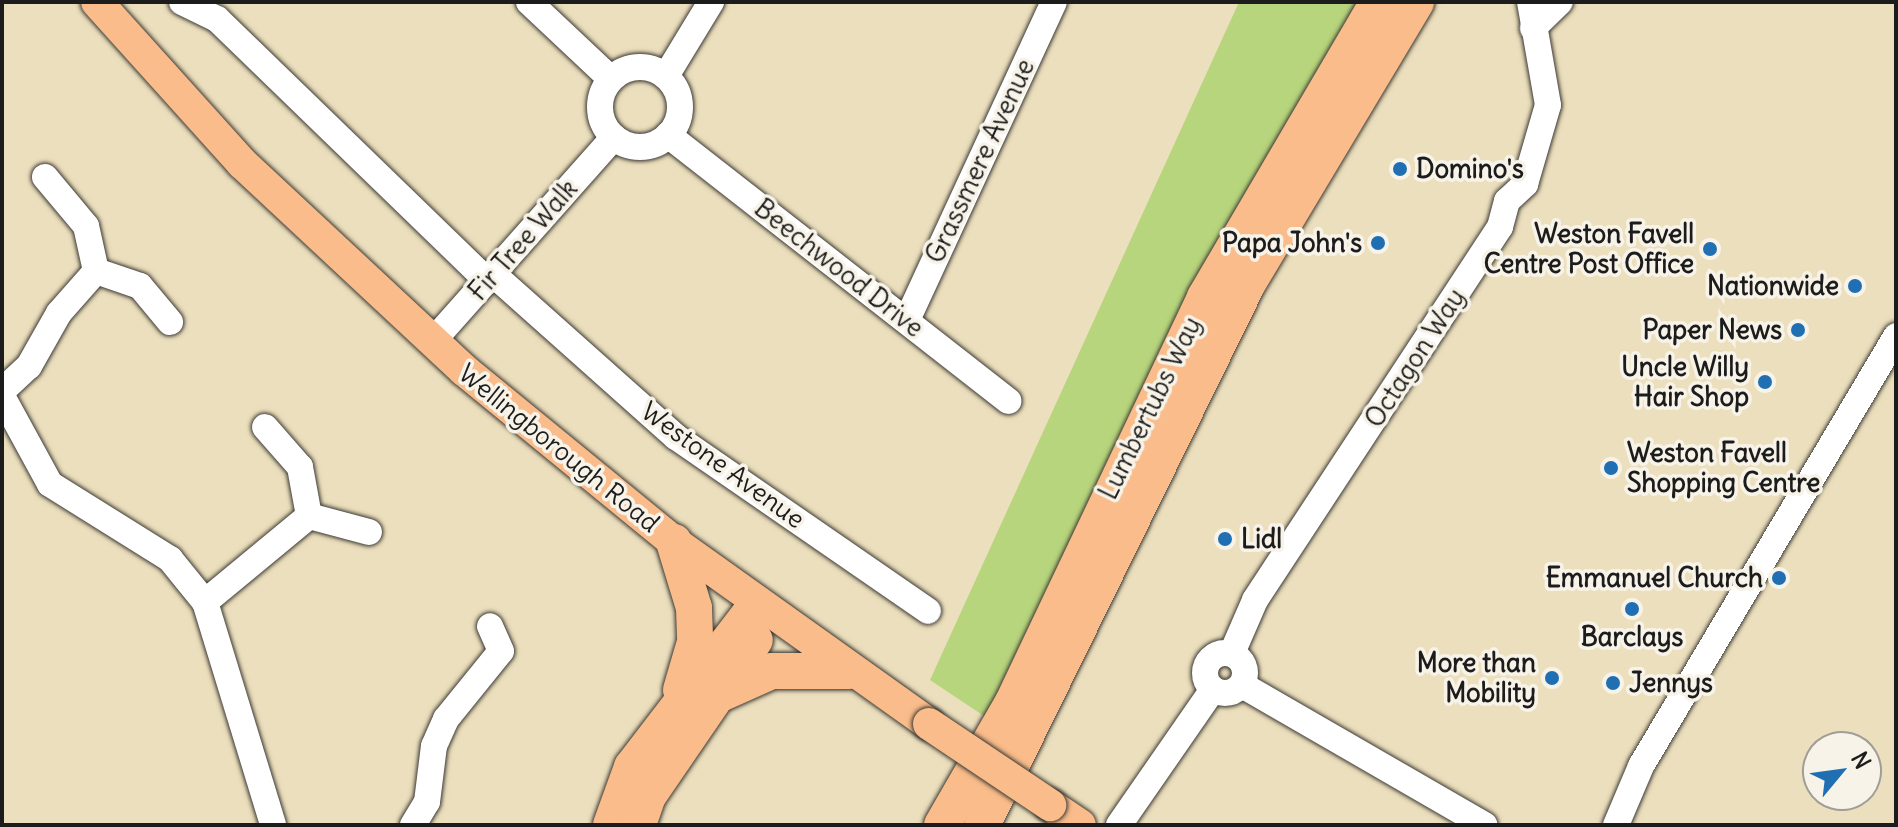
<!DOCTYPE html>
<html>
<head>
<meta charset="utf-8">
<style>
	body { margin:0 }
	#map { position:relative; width:1898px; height:827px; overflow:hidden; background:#ecdfbd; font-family:Delius,sans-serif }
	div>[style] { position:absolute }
	.green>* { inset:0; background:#b7d57c }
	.roads { filter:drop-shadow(0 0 2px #3b3934) drop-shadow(0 0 2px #3b3934) }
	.minor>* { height:26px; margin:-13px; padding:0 13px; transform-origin:13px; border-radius:13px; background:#fff }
	.minor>.ring { margin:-13px; padding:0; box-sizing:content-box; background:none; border:26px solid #fff; border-radius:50% }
	.major>* { height:32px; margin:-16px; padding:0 16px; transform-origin:16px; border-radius:16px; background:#f9bc8a }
	.highway>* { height:36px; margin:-18px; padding:0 18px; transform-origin:18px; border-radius:18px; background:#f9bc8a }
	.bridges { filter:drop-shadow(0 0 2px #3b3934) drop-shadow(0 0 2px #3b3934) }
	.major-bridge>* { height:32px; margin:-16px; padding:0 16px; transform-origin:16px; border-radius:16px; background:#f9bc8a }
	.dots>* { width:22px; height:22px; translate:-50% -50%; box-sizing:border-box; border:4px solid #f7f3e8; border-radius:50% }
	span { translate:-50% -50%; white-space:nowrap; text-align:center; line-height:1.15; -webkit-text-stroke:7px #f7f3e8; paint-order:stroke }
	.street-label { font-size:26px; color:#1c1c1c }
	.poi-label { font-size:26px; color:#1c1c1c; font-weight:700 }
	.left { translate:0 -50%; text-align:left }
	.right { translate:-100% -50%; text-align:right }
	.frame { position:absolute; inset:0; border:4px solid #1c1c1c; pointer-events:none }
	.north { position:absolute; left:1802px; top:731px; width:80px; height:80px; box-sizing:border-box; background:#f7f3e8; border:2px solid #9f9d96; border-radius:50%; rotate:61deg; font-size:22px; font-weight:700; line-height:32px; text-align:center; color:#1c1c1c }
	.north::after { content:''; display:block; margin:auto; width:28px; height:36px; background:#1f6fb2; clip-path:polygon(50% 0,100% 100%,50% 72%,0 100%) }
</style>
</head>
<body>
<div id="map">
	<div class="green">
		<i style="clip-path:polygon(1239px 2px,1358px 2px,1195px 286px,987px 718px,930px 680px)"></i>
	</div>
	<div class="roads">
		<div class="minor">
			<i style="left:182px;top:2px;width:39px;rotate:26deg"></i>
			<i style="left:217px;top:19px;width:376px;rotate:44.1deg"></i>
			<i style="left:529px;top:2px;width:112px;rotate:43.2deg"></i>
			<i style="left:1533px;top:28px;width:37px;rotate:-44deg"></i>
			<i class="ring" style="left:600px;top:67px;width:54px;height:54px"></i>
			<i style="left:666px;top:76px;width:87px;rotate:-58.7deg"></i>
			<i style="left:668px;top:135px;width:432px;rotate:38deg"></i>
			<i style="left:96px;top:271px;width:46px;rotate:18.8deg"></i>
			<i style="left:140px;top:286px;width:47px;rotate:50.2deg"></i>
			<i style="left:493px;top:274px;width:245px;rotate:41.7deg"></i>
			<i style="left:676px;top:437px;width:306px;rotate:34.6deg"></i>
			<i style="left:907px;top:320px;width:350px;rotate:-65.2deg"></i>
			<i style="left:432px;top:342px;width:274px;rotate:-48.4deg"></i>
			<i style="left:2px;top:391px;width:37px;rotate:-43deg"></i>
			<i style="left:29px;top:366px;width:61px;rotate:-60.5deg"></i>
			<i style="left:59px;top:313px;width:56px;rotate:-48.6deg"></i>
			<i style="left:96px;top:271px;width:46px;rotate:-102.5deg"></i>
			<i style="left:86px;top:226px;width:64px;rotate:-129.9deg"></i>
			<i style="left:2px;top:396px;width:100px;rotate:61.4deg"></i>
			<i style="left:50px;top:484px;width:142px;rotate:32deg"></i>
			<i style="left:170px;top:559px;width:55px;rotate:50.9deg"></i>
			<i style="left:205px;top:602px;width:233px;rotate:73deg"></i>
			<i style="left:309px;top:516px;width:62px;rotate:14.9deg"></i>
			<i style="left:205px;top:602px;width:135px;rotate:-39.6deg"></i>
			<i style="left:309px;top:516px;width:50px;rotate:-100.4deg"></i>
			<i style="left:300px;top:467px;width:53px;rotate:-131.2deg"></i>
			<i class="ring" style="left:1205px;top:653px;width:14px;height:14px"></i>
			<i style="left:1232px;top:653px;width:58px;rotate:-66.5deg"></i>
			<i style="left:1255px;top:600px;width:446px;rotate:-56.7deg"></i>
			<i style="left:1500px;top:227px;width:27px;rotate:-75deg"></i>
			<i style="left:1507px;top:201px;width:25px;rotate:-43deg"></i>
			<i style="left:1525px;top:184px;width:82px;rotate:-73.8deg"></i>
			<i style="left:1548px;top:105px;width:105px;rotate:-99.9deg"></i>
			<i style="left:1242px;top:685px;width:280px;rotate:30deg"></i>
			<i style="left:413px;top:825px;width:27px;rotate:-59deg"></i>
			<i style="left:427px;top:802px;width:56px;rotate:-82.9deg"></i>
			<i style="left:434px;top:746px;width:30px;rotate:-66deg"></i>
			<i style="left:446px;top:719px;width:87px;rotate:-51deg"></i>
			<i style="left:501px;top:651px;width:27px;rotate:-114deg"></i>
			<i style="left:1119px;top:825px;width:165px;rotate:-55.3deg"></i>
			<i style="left:1616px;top:825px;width:64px;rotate:-67deg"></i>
			<i style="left:1641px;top:766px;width:500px;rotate:-59.3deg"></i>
		</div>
		<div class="major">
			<i style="left:97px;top:2px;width:217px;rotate:48deg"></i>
			<i style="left:242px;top:163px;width:304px;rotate:43deg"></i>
			<i style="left:464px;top:370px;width:271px;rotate:39.3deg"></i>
			<i style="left:674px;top:542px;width:313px;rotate:35.5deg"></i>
			<i style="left:1050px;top:805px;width:36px;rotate:34deg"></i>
		</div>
		<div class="highway">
			<i style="left:674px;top:542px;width:69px;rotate:73.1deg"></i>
			<i style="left:694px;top:608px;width:34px;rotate:88deg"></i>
			<i style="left:695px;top:642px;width:50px;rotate:106.3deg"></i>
			<i style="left:720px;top:694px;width:57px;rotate:-23.9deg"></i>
			<i style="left:772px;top:671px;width:77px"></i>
			<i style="left:611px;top:825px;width:62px;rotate:-70.1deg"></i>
			<i style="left:632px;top:767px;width:205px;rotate:-52.5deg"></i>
			<i style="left:638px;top:825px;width:31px;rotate:-71deg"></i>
			<i style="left:648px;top:796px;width:189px;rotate:-55.6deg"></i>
			<i style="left:942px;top:825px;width:142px;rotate:-60deg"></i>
			<i style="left:1013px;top:702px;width:448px;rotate:-64.6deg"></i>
			<i style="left:1205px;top:297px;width:342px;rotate:-59.6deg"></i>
			<i style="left:982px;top:825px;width:604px;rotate:-63.86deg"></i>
			<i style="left:1248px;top:283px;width:327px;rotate:-59.1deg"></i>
		</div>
	</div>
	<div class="bridges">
		<div class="major-bridge">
			<i style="left:929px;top:724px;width:146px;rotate:33.8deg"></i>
		</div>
	</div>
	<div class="dots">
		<i style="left:1400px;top:169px;background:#1f6fb2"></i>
		<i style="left:1378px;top:243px;background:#1f6fb2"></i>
		<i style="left:1710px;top:249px;background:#1f6fb2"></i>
		<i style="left:1855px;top:286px;background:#1f6fb2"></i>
		<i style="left:1798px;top:330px;background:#1f6fb2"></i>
		<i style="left:1765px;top:382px;background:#1f6fb2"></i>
		<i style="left:1611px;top:468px;background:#1f6fb2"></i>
		<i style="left:1225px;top:539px;background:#1f6fb2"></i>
		<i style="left:1779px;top:578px;background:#1f6fb2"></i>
		<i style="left:1632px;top:609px;background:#1f6fb2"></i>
		<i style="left:1552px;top:678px;background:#1f6fb2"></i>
		<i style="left:1613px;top:683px;background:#1f6fb2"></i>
	</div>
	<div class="street-label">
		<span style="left:980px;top:161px;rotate:-65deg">Grassmere Avenue</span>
		<span style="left:523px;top:240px;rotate:-49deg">Fir Tree Walk</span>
		<span style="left:839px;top:268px;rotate:38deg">Beechwood Drive</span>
		<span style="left:1415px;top:358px;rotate:-57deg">Octagon Way</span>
		<span style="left:1150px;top:408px;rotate:-64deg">Lumbertubs Way</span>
		<span style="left:559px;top:448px;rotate:39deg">Wellingborough Road</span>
		<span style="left:723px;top:465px;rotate:36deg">Westone Avenue</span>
	</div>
	<div class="poi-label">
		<span class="left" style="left:1416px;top:169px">Domino's</span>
		<span class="right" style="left:1694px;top:249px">Weston Favell<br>Centre Post Office</span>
		<span class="right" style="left:1362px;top:243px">Papa John's</span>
		<span class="right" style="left:1839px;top:286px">Nationwide</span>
		<span class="right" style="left:1782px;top:330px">Paper News</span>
		<span class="right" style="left:1749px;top:382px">Uncle Willy<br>Hair Shop</span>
		<span class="left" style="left:1627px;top:468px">Weston Favell<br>Shopping Centre</span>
		<span class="left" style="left:1241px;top:539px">Lidl</span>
		<span class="right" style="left:1763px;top:578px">Emmanuel Church</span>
		<span style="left:1632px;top:637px">Barclays</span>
		<span class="right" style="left:1536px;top:678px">More than<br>Mobility</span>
		<span class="left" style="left:1629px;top:683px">Jennys</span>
	</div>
	<div class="frame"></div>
	<div class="north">N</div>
</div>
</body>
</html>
